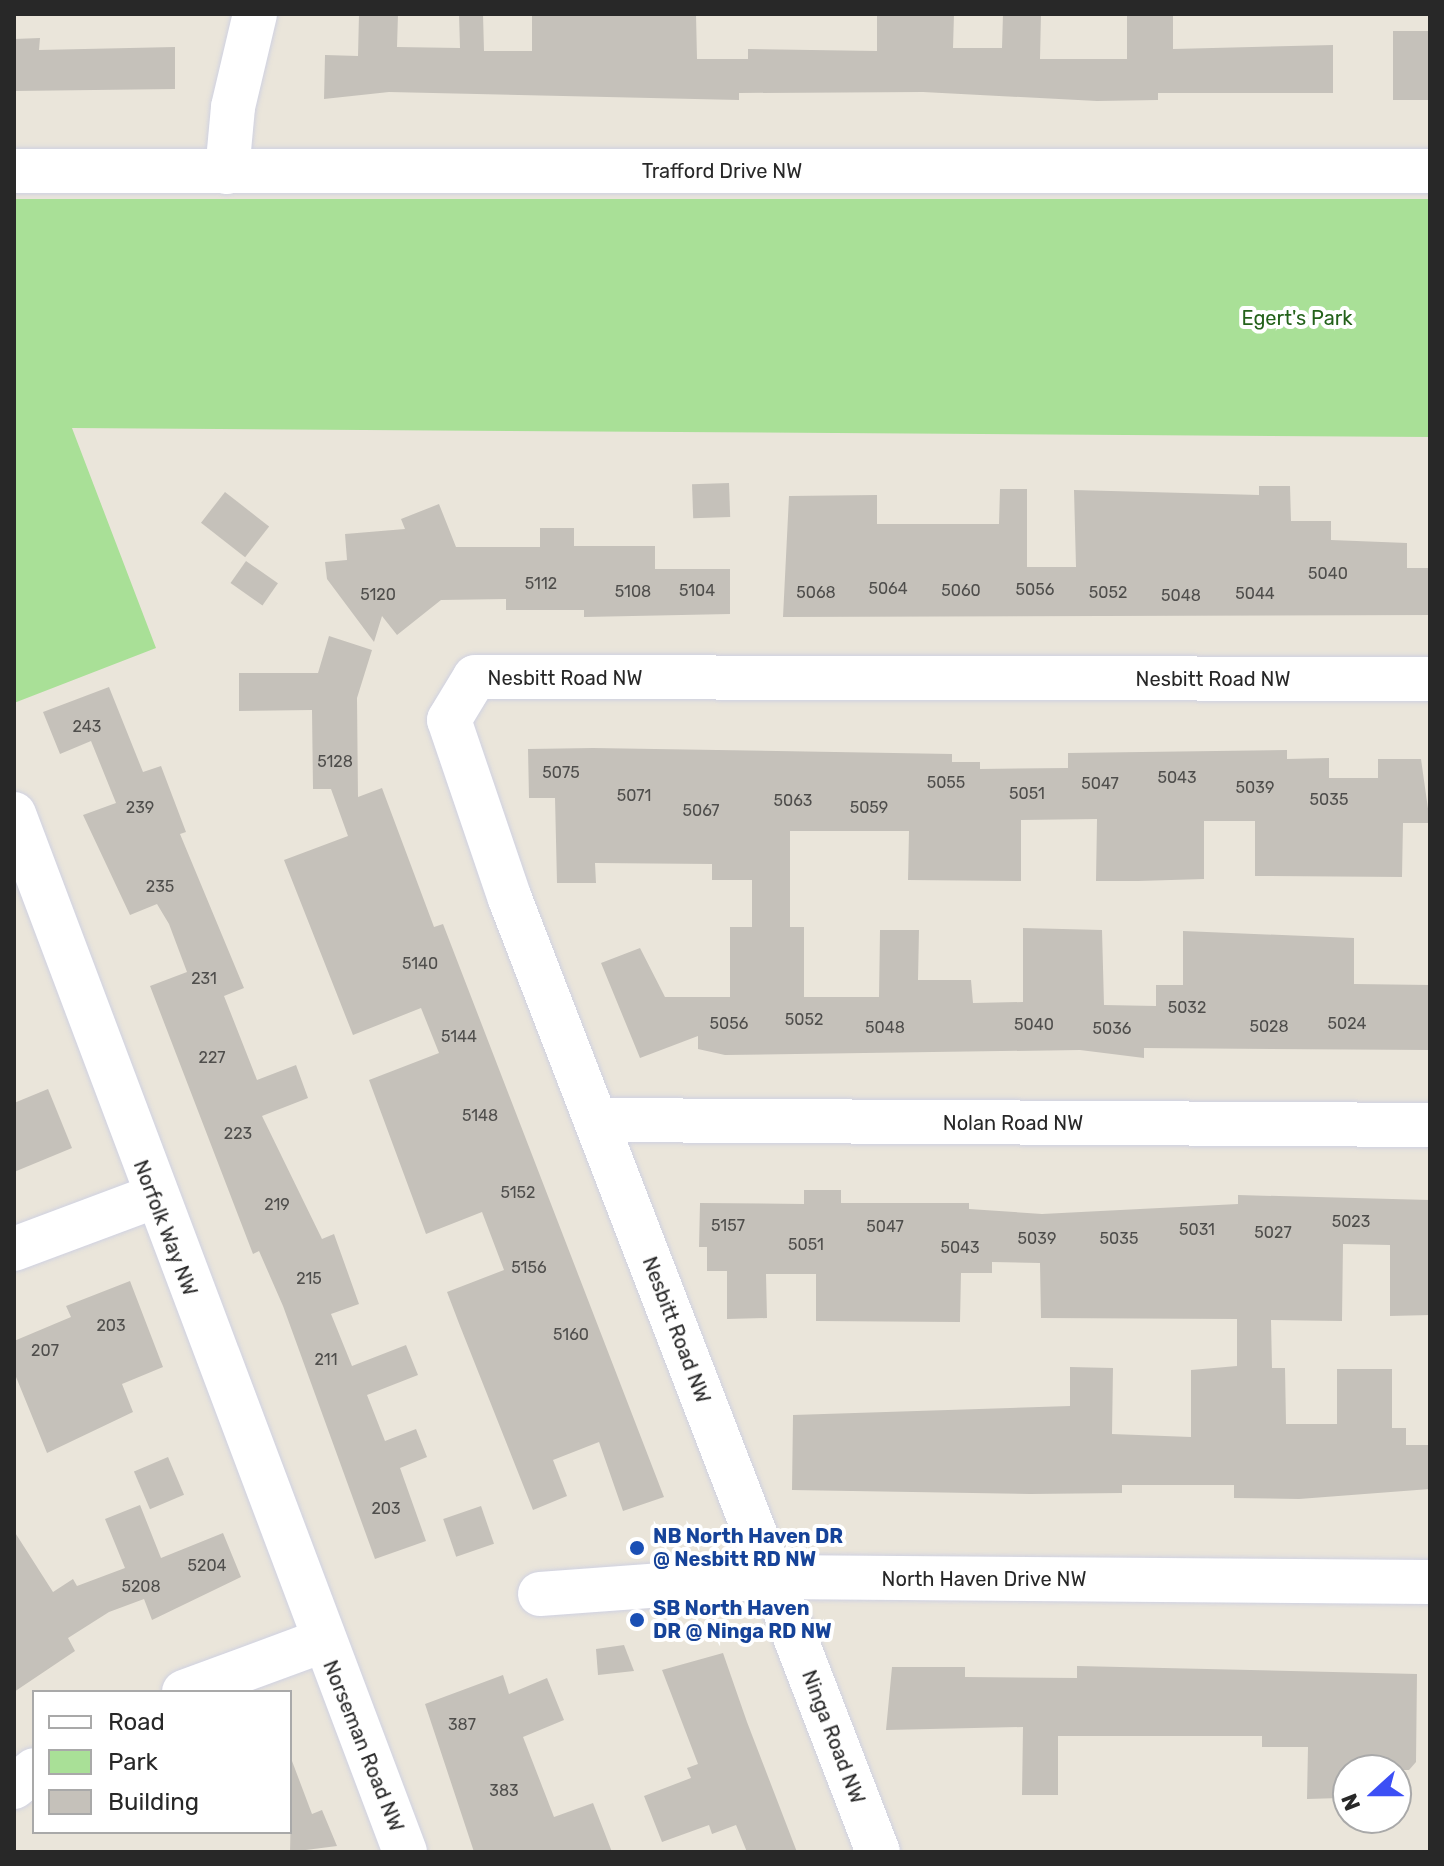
<!DOCTYPE html>
<html>
<head>
<meta charset="utf-8">
<style>
	body { margin:0 }
	#map { position:relative; width:1444px; height:1866px; overflow:hidden; background:#eae5da; font-family:Rubik,sans-serif }
	div>[style] { position:absolute }
	.green>* { inset:0; background:#a9e097 }
	.building>* { inset:0; background:#c5c1ba; transform-origin:0 0 }
	.roads { filter:drop-shadow(0 0 2px #cfd1e1) drop-shadow(0 0 2px #cfd1e1) }
	.minor>* { height:44px; margin:-22px; padding:0 22px; transform-origin:22px; border-radius:22px; background:#fff }
	.dots>* { width:22px; height:22px; translate:-50% -50%; box-sizing:border-box; border:4px solid #fff; border-radius:50% }
	span { translate:-50% -50%; white-space:nowrap; text-align:center; line-height:1.15; -webkit-text-stroke:8px #fff; paint-order:stroke }
	.number-label { font-size:16px; color:#4f4e4c }
	.number-label span { -webkit-text-stroke-width:0 }
	.street-label { font-size:20px; color:#282828 }
	.park-label { font-size:20px; color:#24621b }
	.transit-label { font-size:20px; color:#164399; font-weight:700 }
	.left { translate:0 -50%; text-align:left }
	.frame { position:absolute; inset:0; border:16px solid #282828; pointer-events:none }
	.legend { position:absolute; left:32px; top:1690px; width:260px; height:144px; box-sizing:border-box; background:#fff; border:2px solid #a9a9a9; margin:0; padding:10px 14px; list-style:none; font-size:24px; color:#282828 }
	.legend li { display:flex; align-items:center; gap:16px; height:40px }
	.legend b { width:40px; border:2px solid #a9a9a9 }
	.north { position:absolute; left:1332px; top:1754px; width:80px; height:80px; box-sizing:border-box; background:#fff; border:2px solid #a9a9a9; border-radius:50%; rotate:249deg; font-size:22px; font-weight:700; line-height:32px; text-align:center; color:#282828 }
	.north::after { content:''; display:block; margin:auto; width:28px; height:36px; background:#3c4ff5; clip-path:polygon(50% 0,100% 100%,50% 72%,0 100%) }
</style>
</head>
<body>
<div id="map">
	<div class="green">
		<i style="clip-path:polygon(14px 199px,1430px 199px,1430px 437px,72px 428px,156px 648px,14px 703px)"></i>
	</div>
	<div class="building">
		<i style="clip-path:polygon(359px 14px,398px 14px,397px 47px,460px 48px,459px 14px,483px 14px,484px 51px,532px 51px,532px 14px,696px 14px,697px 59px,748px 59px,748px 49px,877px 51px,877px 14px,954px 14px,953px 48px,1002px 48px,1003px 14px,1041px 14px,1040px 59px,1127px 59px,1127px 14px,1173px 14px,1173px 49px,1333px 45px,1333px 93px,1158px 93px,1158px 100px,1097px 101px,923px 92px,739px 93px,739px 100px,389px 92px,324px 99px,325px 55px,358px 56px)"></i>
		<i style="left:1393px;top:31px;width:37px;height:69px"></i>
		<i style="clip-path:polygon(40px 38px,39px 50px,175px 47px,175px 89px,14px 91px,14px 39px)"></i>
		<i style="left:729px;top:483px;width:34px;height:37px;rotate:88deg"></i>
		<i style="clip-path:polygon(1259px 486px,1290px 486px,1291px 521px,1331px 521px,1331px 540px,1407px 543px,1407px 568px,1430px 568px,1430px 615px,783px 617px,789px 496px,877px 495px,877px 524px,999px 524px,1000px 489px,1027px 489px,1027px 567px,1076px 567px,1074px 490px,1259px 495px)"></i>
		<i style="left:225px;top:492px;width:56px;height:39px;rotate:38deg"></i>
		<i style="clip-path:polygon(439px 504px,456px 547px,540px 547px,540px 528px,574px 528px,574px 546px,655px 546px,655px 569px,730px 569px,730px 614px,584px 617px,584px 610px,506px 610px,506px 599px,441px 600px,397px 635px,382px 616px,374px 642px,327px 579px,325px 562px,347px 560px,345px 534px,405px 529px,401px 519px)"></i>
		<i style="left:246px;top:561px;width:39px;height:27px;rotate:35deg"></i>
		<i style="clip-path:polygon(329px 636px,372px 650px,357px 698px,358px 797px,382px 788px,434px 927px,443px 924px,664px 1497px,623px 1511px,599px 1442px,553px 1460px,567px 1496px,533px 1510px,460px 1326px,447px 1292px,504px 1270px,482px 1212px,426px 1234px,369px 1080px,439px 1053px,421px 1008px,353px 1035px,284px 860px,348px 836px,331px 789px,313px 789px,312px 710px,239px 711px,239px 673px,318px 673px)"></i>
		<i style="clip-path:polygon(109px 687px,143px 772px,161px 766px,186px 832px,180px 834px,244px 988px,224px 996px,257px 1080px,296px 1065px,308px 1098px,262px 1116px,322px 1239px,334px 1234px,359px 1304px,331px 1314px,352px 1366px,406px 1345px,418px 1375px,367px 1395px,385px 1441px,416px 1429px,427px 1457px,400px 1468px,426px 1541px,375px 1559px,283px 1306px,259px 1251px,253px 1254px,150px 986px,187px 972px,169px 924px,157px 904px,130px 915px,83px 815px,116px 803px,91px 741px,60px 754px,43px 712px)"></i>
		<i style="clip-path:polygon(593px 748px,952px 754px,952px 762px,980px 762px,980px 769px,1068px 768px,1068px 753px,1287px 750px,1287px 759px,1329px 758px,1329px 778px,1378px 778px,1378px 759px,1421px 759px,1430px 823px,1403px 823px,1402px 877px,1255px 876px,1255px 821px,1204px 821px,1204px 879px,1138px 881px,1096px 881px,1097px 819px,1021px 820px,1021px 881px,908px 880px,909px 831px,790px 831px,790px 927px,804px 927px,804px 997px,879px 997px,880px 930px,919px 930px,918px 980px,971px 980px,973px 1003px,1023px 1002px,1023px 928px,1102px 930px,1104px 1005px,1156px 1006px,1156px 985px,1183px 985px,1183px 931px,1354px 938px,1354px 984px,1430px 985px,1430px 1050px,1144px 1048px,1144px 1058px,1080px 1050px,725px 1055px,698px 1049px,698px 1036px,640px 1058px,601px 963px,640px 948px,665px 997px,730px 997px,730px 927px,752px 927px,752px 880px,712px 880px,712px 864px,595px 863px,596px 883px,557px 883px,555px 798px,529px 798px,528px 749px)"></i>
		<i style="clip-path:polygon(48px 1089px,72px 1148px,14px 1172px,14px 1103px)"></i>
		<i style="clip-path:polygon(804px 1190px,841px 1190px,841px 1203px,969px 1203px,969px 1209px,1042px 1214px,1238px 1204px,1238px 1195px,1430px 1200px,1430px 1315px,1390px 1316px,1390px 1245px,1343px 1244px,1342px 1321px,1271px 1320px,1272px 1368px,1285px 1368px,1286px 1424px,1337px 1424px,1337px 1369px,1392px 1369px,1392px 1428px,1406px 1428px,1406px 1445px,1430px 1445px,1430px 1489px,1299px 1499px,1234px 1498px,1234px 1485px,1122px 1485px,1122px 1493px,1030px 1494px,792px 1490px,793px 1415px,1070px 1406px,1070px 1367px,1113px 1368px,1112px 1434px,1191px 1437px,1191px 1370px,1237px 1366px,1237px 1319px,1041px 1318px,1040px 1263px,992px 1262px,992px 1273px,961px 1273px,960px 1322px,816px 1321px,816px 1274px,766px 1274px,767px 1318px,727px 1319px,727px 1271px,707px 1271px,707px 1247px,699px 1247px,700px 1203px,804px 1204px)"></i>
		<i style="clip-path:polygon(130px 1281px,163px 1367px,122px 1384px,133px 1412px,47px 1453px,14px 1372px,14px 1341px,71px 1317px,66px 1306px)"></i>
		<i style="left:168px;top:1457px;width:41px;height:37px;rotate:67deg"></i>
		<i style="clip-path:polygon(140px 1505px,161px 1558px,223px 1533px,241px 1577px,152px 1620px,144px 1599px,109px 1612px,68px 1638px,75px 1651px,14px 1692px,14px 1531px,53px 1592px,73px 1579px,77px 1586px,125px 1568px,105px 1519px)"></i>
		<i style="left:481px;top:1506px;width:40px;height:40px;rotate:71deg"></i>
		<i style="clip-path:polygon(624px 1645px,634px 1671px,598px 1675px,596px 1649px)"></i>
		<i style="clip-path:polygon(723px 1653px,747px 1722px,797px 1852px,747px 1852px,736px 1825px,712px 1834px,709px 1825px,662px 1842px,644px 1796px,691px 1778px,687px 1768px,698px 1764px,662px 1670px)"></i>
		<i style="clip-path:polygon(1077px 1666px,1417px 1674px,1416px 1762px,1409px 1770px,1340px 1770px,1340px 1798px,1307px 1799px,1308px 1747px,1262px 1747px,1262px 1736px,1058px 1736px,1058px 1795px,1022px 1795px,1023px 1727px,886px 1730px,892px 1667px,965px 1667px,965px 1677px,1077px 1678px)"></i>
		<i style="clip-path:polygon(503px 1675px,509px 1694px,547px 1678px,564px 1720px,523px 1737px,554px 1817px,593px 1803px,612px 1852px,474px 1852px,425px 1704px)"></i>
		<i style="clip-path:polygon(292px 1761px,312px 1814px,322px 1810px,337px 1846px,290px 1852px)"></i>
	</div>
	<div class="roads">
		<div class="minor">
			<i style="left:14px;top:171px;width:1416px"></i>
			<i style="left:227px;top:172px;width:65px;rotate:-84.7deg"></i>
			<i style="left:233px;top:107px;width:96px;rotate:-76.7deg"></i>
			<i style="left:14px;top:814px;width:1109px;rotate:69.36deg"></i>
			<i style="left:597px;top:1120px;width:833px;rotate:0.34deg"></i>
			<i style="left:14px;top:1249px;width:148px;rotate:-20.5deg"></i>
			<i style="left:540px;top:1594px;width:232px;rotate:-4.2deg"></i>
			<i style="left:771px;top:1577px;width:659px;rotate:0.43deg"></i>
			<i style="left:184px;top:1692px;width:147px;rotate:-20.3deg"></i>
			<i style="left:14px;top:1787px;width:26px;rotate:-40deg"></i>
			<i style="left:878px;top:1852px;width:1022px;rotate:-111.11deg"></i>
			<i style="left:510px;top:899px;width:189px;rotate:-108.8deg"></i>
			<i style="left:449px;top:720px;width:50px;rotate:-58.8deg"></i>
			<i style="left:475px;top:677px;width:955px;rotate:0.12deg"></i>
		</div>
	</div>
	<div class="dots">
		<i style="left:637px;top:1548px;background:#1a4fb4"></i>
		<i style="left:637px;top:1620px;background:#1a4fb4"></i>
	</div>
	<div class="number-label">
		<span style="left:1328px;top:574px">5040</span>
		<span style="left:541px;top:584px">5112</span>
		<span style="left:888px;top:589px">5064</span>
		<span style="left:1035px;top:590px">5056</span>
		<span style="left:697px;top:591px">5104</span>
		<span style="left:961px;top:591px">5060</span>
		<span style="left:633px;top:592px">5108</span>
		<span style="left:816px;top:593px">5068</span>
		<span style="left:1108px;top:593px">5052</span>
		<span style="left:1255px;top:594px">5044</span>
		<span style="left:378px;top:595px">5120</span>
		<span style="left:1181px;top:596px">5048</span>
		<span style="left:87px;top:727px">243</span>
		<span style="left:335px;top:762px">5128</span>
		<span style="left:561px;top:773px">5075</span>
		<span style="left:1177px;top:778px">5043</span>
		<span style="left:946px;top:783px">5055</span>
		<span style="left:1100px;top:784px">5047</span>
		<span style="left:1255px;top:788px">5039</span>
		<span style="left:1027px;top:794px">5051</span>
		<span style="left:634px;top:796px">5071</span>
		<span style="left:1329px;top:800px">5035</span>
		<span style="left:793px;top:801px">5063</span>
		<span style="left:140px;top:808px">239</span>
		<span style="left:869px;top:808px">5059</span>
		<span style="left:701px;top:811px">5067</span>
		<span style="left:160px;top:887px">235</span>
		<span style="left:420px;top:964px">5140</span>
		<span style="left:204px;top:979px">231</span>
		<span style="left:1187px;top:1008px">5032</span>
		<span style="left:804px;top:1020px">5052</span>
		<span style="left:729px;top:1024px">5056</span>
		<span style="left:1347px;top:1024px">5024</span>
		<span style="left:1034px;top:1025px">5040</span>
		<span style="left:1269px;top:1027px">5028</span>
		<span style="left:885px;top:1028px">5048</span>
		<span style="left:1112px;top:1029px">5036</span>
		<span style="left:459px;top:1037px">5144</span>
		<span style="left:212px;top:1058px">227</span>
		<span style="left:480px;top:1116px">5148</span>
		<span style="left:238px;top:1134px">223</span>
		<span style="left:518px;top:1193px">5152</span>
		<span style="left:277px;top:1205px">219</span>
		<span style="left:1351px;top:1222px">5023</span>
		<span style="left:728px;top:1226px">5157</span>
		<span style="left:885px;top:1227px">5047</span>
		<span style="left:1197px;top:1230px">5031</span>
		<span style="left:1273px;top:1233px">5027</span>
		<span style="left:1037px;top:1239px">5039</span>
		<span style="left:1119px;top:1239px">5035</span>
		<span style="left:806px;top:1245px">5051</span>
		<span style="left:960px;top:1248px">5043</span>
		<span style="left:529px;top:1268px">5156</span>
		<span style="left:309px;top:1279px">215</span>
		<span style="left:111px;top:1326px">203</span>
		<span style="left:571px;top:1335px">5160</span>
		<span style="left:45px;top:1351px">207</span>
		<span style="left:326px;top:1360px">211</span>
		<span style="left:386px;top:1509px">203</span>
		<span style="left:207px;top:1566px">5204</span>
		<span style="left:141px;top:1587px">5208</span>
		<span style="left:462px;top:1725px">387</span>
		<span style="left:504px;top:1791px">383</span>
	</div>
	<div class="street-label">
		<span style="left:722px;top:171px">Trafford Drive NW</span>
		<span style="left:565px;top:678px">Nesbitt Road NW</span>
		<span style="left:1213px;top:679px">Nesbitt Road NW</span>
		<span style="left:1013px;top:1123px">Nolan Road NW</span>
		<span style="left:165px;top:1228px;rotate:69deg">Norfolk Way NW</span>
		<span style="left:676px;top:1330px;rotate:69deg">Nesbitt Road NW</span>
		<span style="left:984px;top:1579px">North Haven Drive NW</span>
		<span style="left:833px;top:1737px;rotate:69deg">Ninga Road NW</span>
		<span style="left:363px;top:1746px;rotate:68deg">Norseman Road NW</span>
	</div>
	<div class="park-label">
		<span style="left:1297px;top:318px">Egert's Park</span>
	</div>
	<div class="transit-label">
		<span class="left" style="left:653px;top:1548px">NB North Haven DR<br>@ Nesbitt RD NW</span>
		<span class="left" style="left:653px;top:1620px">SB North Haven<br>DR @ Ninga RD NW</span>
	</div>
	<div class="frame"></div>
	<ul class="legend">
	<li><b style="height:10px;background:#fff"></b>Road</li>
	<li><b style="height:22px;background:#a9e097"></b>Park</li>
	<li><b style="height:22px;background:#c5c1ba"></b>Building</li>
	</ul>
	<div class="north">N</div>
</div>
</body>
</html>
